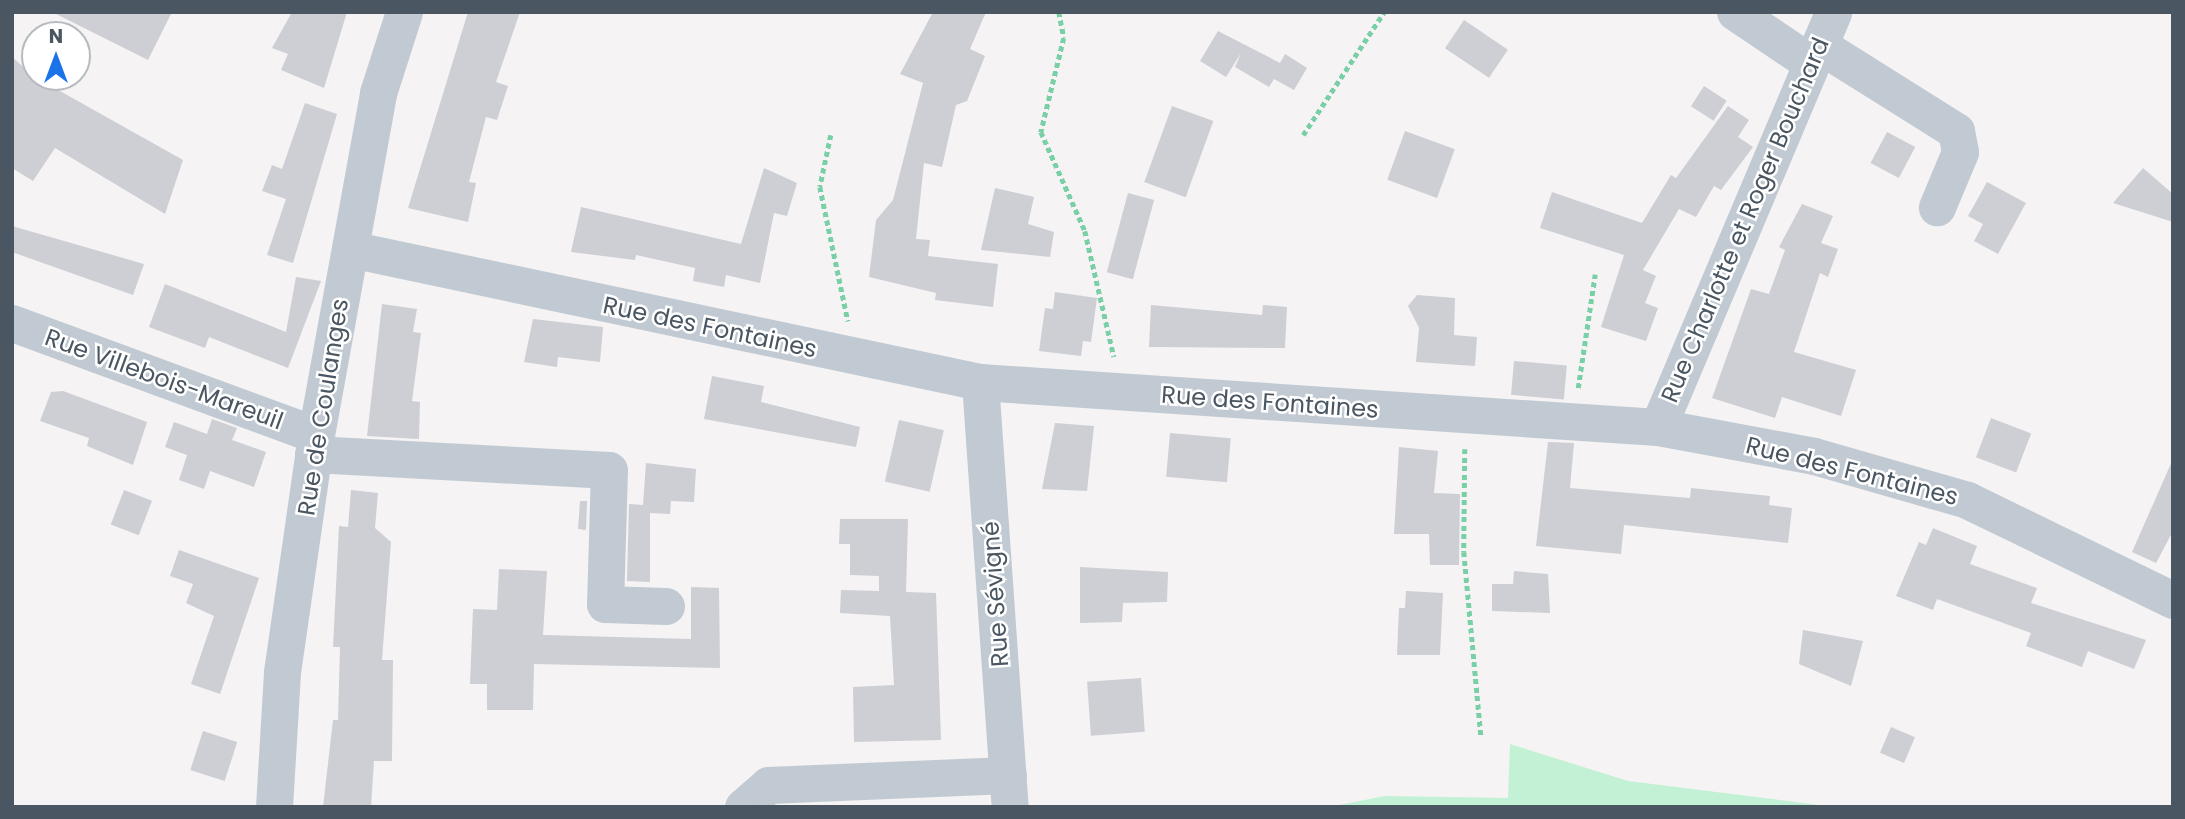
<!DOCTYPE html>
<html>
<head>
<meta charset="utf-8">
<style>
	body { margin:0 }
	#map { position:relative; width:2185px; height:819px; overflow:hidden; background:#f5f3f3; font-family:Poppins,sans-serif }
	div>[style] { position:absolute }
	.green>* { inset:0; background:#c3f1d5 }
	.building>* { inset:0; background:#cdcfd5; transform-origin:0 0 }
	.path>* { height:4.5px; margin-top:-2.25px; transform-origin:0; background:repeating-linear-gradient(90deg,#7ad0a6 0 5px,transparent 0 8.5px) }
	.minor>* { height:37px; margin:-18.5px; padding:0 18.5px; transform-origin:18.5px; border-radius:18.5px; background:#c1cad2 }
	span { translate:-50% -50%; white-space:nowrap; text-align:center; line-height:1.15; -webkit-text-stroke:5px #fff; paint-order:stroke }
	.street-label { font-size:24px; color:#4a5661 }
	.frame { position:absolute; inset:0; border:14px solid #4a5661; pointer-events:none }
	.north { position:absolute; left:21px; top:21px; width:70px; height:70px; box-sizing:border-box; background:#fff; border:2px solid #b7bbc0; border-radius:50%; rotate:0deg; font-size:19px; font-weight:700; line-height:28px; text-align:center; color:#4a5661 }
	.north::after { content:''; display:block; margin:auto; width:24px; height:32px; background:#1a73e8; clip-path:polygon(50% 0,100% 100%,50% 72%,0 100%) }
</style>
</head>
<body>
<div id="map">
	<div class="green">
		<i style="clip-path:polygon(1510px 744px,1628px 781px,1835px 807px,1329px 807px,1385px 796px,1508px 798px)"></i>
	</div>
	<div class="building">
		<i style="clip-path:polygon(52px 12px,172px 12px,148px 60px)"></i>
		<i style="clip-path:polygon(292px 12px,347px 12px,324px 88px,281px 70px,288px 54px,272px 48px)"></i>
		<i style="clip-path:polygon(468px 12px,520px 12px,496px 82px,508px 86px,497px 120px,486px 117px,469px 182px,476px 183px,468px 222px,408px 208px)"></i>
		<i style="clip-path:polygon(933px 12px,986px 12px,970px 49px,985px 56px,967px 101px,956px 105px,942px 167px,924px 163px,916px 239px,930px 240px,928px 256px,998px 264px,993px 307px,935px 300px,936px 293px,869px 277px,876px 220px,893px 200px,923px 83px,900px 74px)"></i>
		<i style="left:1464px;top:20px;width:53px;height:34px;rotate:34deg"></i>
		<i style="clip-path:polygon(1218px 31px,1280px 63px,1285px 54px,1307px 68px,1294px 90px,1274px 79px,1269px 87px,1235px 67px,1241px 53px,1226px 77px,1200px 61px)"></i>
		<i style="clip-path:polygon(12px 57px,35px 77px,183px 160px,165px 214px,55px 148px,33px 181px,12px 168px)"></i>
		<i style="left:1704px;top:86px;width:27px;height:24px;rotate:33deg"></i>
		<i style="clip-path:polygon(305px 103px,337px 114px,293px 263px,267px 255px,286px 199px,262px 191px,272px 165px,282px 169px)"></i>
		<i style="left:1172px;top:106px;width:44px;height:81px;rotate:20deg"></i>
		<i style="clip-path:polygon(1728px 106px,1749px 120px,1738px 137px,1753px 147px,1721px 190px,1714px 186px,1696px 217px,1679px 209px,1643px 270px,1656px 276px,1645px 303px,1658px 308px,1646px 341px,1601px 327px,1624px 255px,1540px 228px,1552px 192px,1642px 223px,1671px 175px,1676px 178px)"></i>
		<i style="left:1405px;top:131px;width:53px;height:52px;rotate:20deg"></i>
		<i style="left:1887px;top:132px;width:32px;height:35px;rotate:28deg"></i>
		<i style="clip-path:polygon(764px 168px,797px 183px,787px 216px,774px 213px,760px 283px,726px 275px,724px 287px,693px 281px,695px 268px,636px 255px,635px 260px,571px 252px,581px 207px,741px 244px)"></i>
		<i style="clip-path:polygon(2143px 168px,2173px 194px,2173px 222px,2113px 203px)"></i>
		<i style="clip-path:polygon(1987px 182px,2026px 203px,1998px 254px,1974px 241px,1983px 224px,1968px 216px)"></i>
		<i style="clip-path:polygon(995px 188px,1034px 197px,1028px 224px,1054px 232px,1050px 257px,981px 250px)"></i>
		<i style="left:1128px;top:193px;width:27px;height:82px;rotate:15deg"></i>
		<i style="clip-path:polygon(1802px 204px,1833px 216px,1821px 243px,1838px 249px,1828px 277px,1820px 273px,1794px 352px,1856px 370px,1841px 416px,1782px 397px,1775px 418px,1712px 398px,1751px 289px,1769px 294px,1785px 250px,1779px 247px)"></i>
		<i style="clip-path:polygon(12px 226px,144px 264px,133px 295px,12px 252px)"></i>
		<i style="clip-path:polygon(296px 277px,321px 281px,288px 368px,209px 337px,205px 348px,149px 327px,165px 284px,286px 332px)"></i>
		<i style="clip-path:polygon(1055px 292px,1097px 298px,1091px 342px,1083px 341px,1081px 356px,1039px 351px,1045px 308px,1053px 309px)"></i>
		<i style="clip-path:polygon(1417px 295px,1455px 298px,1454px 335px,1477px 337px,1475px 366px,1416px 362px,1419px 328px,1408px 306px)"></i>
		<i style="clip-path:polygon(382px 304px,417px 309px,413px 332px,421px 333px,412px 401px,420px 402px,419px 439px,367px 436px)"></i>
		<i style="clip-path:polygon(1151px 305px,1262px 315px,1263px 305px,1287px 307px,1285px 348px,1149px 347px)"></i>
		<i style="clip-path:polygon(533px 319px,603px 327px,600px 362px,558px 357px,557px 367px,524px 362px)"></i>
		<i style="left:1514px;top:361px;width:53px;height:34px;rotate:5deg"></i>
		<i style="clip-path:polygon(712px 376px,764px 386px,761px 402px,860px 427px,856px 447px,704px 419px)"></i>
		<i style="clip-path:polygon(63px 391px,147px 422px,133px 465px,87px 446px,89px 438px,40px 421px,51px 392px)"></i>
		<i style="left:1991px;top:418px;width:43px;height:42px;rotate:21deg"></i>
		<i style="clip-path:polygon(212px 419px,237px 428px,232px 440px,266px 452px,254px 487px,210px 471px,204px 489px,179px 480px,187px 455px,165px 447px,174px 422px,207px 434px)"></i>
		<i style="left:899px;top:420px;width:46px;height:63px;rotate:13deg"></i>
		<i style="clip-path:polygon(1055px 423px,1094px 426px,1087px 491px,1042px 489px)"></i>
		<i style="left:1170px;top:433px;width:61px;height:44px;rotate:5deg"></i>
		<i style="clip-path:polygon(1548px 442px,1574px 443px,1570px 488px,1690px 498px,1691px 488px,1770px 496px,1769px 505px,1792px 508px,1788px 543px,1624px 525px,1621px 554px,1536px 546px)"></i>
		<i style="clip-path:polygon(1399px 447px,1438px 451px,1434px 493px,1460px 494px,1459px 565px,1430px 565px,1429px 534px,1394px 534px)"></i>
		<i style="clip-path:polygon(2173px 459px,2173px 531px,2156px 563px,2132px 552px)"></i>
		<i style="clip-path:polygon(646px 463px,696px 469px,694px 502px,671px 501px,670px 514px,650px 513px,650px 582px,627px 581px,629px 504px,643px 505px)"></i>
		<i style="left:124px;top:490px;width:30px;height:37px;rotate:21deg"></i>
		<i style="clip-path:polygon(351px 490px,378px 493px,375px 528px,391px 542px,382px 660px,393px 660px,392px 761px,374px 761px,371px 807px,323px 807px,333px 720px,338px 720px,340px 647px,333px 647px,339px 526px,348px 527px)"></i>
		<i style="clip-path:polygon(580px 501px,587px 501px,586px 530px,578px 529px)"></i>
		<i style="clip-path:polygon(840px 519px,908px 519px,906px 592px,936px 593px,941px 740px,854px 742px,853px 687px,894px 685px,890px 616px,840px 613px,841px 590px,879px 591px,879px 576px,850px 575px,850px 544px,839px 544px)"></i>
		<i style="clip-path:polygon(1933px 528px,1977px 546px,1970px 564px,2037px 588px,2031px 603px,2146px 640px,2134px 669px,2088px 651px,2082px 667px,2026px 646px,2031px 633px,1937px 599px,1933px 610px,1896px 596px,1919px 542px,1926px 545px)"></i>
		<i style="clip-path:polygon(179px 550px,259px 578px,220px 694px,191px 684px,214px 616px,186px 603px,193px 584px,170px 576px)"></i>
		<i style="clip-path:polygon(1080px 567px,1168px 572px,1167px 602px,1123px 603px,1122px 622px,1080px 623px)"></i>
		<i style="clip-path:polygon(499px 569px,547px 571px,543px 635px,691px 639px,691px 587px,719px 588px,720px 668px,534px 664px,533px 710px,487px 710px,487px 684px,470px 684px,473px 609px,497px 610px)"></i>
		<i style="clip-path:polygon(1514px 571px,1548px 574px,1550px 613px,1492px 611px,1492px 584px,1513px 584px)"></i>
		<i style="clip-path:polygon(1406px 591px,1443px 593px,1440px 655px,1397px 655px,1399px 608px,1405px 608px)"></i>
		<i style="clip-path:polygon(1803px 630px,1863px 641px,1851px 686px,1799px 664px)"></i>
		<i style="left:1141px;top:678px;width:54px;height:54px;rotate:86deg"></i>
		<i style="left:1891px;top:727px;width:26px;height:28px;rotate:23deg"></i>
		<i style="left:203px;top:731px;width:36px;height:41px;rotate:18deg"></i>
	</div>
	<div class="path">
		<i style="left:1059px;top:12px;width:26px;rotate:79deg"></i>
		<i style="left:1064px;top:38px;width:97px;rotate:103.7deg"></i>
		<i style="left:1041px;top:132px;width:108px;rotate:66deg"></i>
		<i style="left:1085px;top:231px;width:129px;rotate:77deg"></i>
		<i style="left:831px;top:135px;width:53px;rotate:101.9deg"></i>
		<i style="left:820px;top:187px;width:137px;rotate:78.2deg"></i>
		<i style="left:1303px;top:135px;width:147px;rotate:-56.6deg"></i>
		<i style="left:1578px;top:388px;width:115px;rotate:-81.5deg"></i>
		<i style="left:1465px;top:449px;width:103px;rotate:90.6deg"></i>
		<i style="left:1464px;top:552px;width:184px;rotate:84.7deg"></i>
	</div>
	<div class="minor">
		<i style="left:1735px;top:12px;width:92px;rotate:33.9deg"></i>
		<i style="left:1819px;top:45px;width:162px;rotate:32.1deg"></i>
		<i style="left:1956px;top:131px;width:21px;rotate:79deg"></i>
		<i style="left:1960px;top:152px;width:60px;rotate:112.7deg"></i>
		<i style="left:350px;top:249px;width:644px;rotate:11.92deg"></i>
		<i style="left:980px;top:382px;width:679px;rotate:3.8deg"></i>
		<i style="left:1658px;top:427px;width:159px;rotate:10.5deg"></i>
		<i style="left:1814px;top:456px;width:159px;rotate:16deg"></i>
		<i style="left:1967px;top:500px;width:229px;rotate:25.9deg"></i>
		<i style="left:12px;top:323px;width:324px;rotate:20.2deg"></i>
		<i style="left:980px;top:382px;width:426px;rotate:86deg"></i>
		<i style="left:1658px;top:427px;width:450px;rotate:-67.1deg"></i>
		<i style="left:313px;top:454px;width:296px;rotate:3.1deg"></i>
		<i style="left:609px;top:470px;width:134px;rotate:91.7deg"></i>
		<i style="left:605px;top:604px;width:61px;rotate:1.9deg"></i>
		<i style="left:274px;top:807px;width:135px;rotate:-86.6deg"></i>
		<i style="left:282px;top:672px;width:239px;rotate:-81.8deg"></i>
		<i style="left:316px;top:435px;width:348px;rotate:-79.7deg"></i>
		<i style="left:378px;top:93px;width:85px;rotate:-72.2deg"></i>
		<i style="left:743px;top:807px;width:33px;rotate:-41deg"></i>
		<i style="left:768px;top:785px;width:240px;rotate:-2.4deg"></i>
	</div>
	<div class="street-label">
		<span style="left:1745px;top:220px;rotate:-67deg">Rue Charlotte et Roger Bouchard</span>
		<span style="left:710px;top:327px;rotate:12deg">Rue des Fontaines</span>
		<span style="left:164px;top:379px;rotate:20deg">Rue Villebois-Mareuil</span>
		<span style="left:1270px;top:402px;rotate:4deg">Rue des Fontaines</span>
		<span style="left:323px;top:407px;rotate:-81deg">Rue de Coulanges</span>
		<span style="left:1852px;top:471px;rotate:14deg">Rue des Fontaines</span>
		<span style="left:995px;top:594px;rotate:-94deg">Rue Sévigné</span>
	</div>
	<div class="frame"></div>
	<div class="north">N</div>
</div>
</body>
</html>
